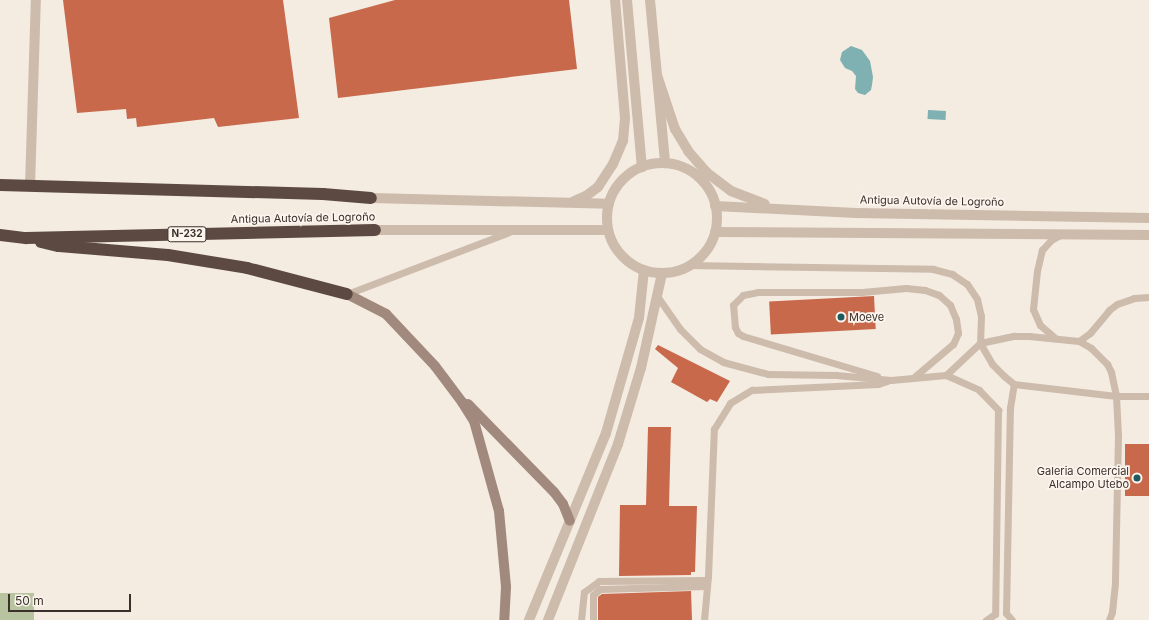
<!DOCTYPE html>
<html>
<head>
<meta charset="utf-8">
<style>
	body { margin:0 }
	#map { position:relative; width:1149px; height:620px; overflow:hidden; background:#f4ebe1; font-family:Inter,sans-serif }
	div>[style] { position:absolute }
	.green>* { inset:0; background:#b8c4a0; transform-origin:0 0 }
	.water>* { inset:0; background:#7fb0b2; transform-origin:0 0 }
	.building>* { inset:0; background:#c8694b; transform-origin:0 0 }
	.lane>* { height:7px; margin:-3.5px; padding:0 3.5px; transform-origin:3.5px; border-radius:3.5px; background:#cdbbac }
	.street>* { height:10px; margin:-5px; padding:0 5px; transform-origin:5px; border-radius:5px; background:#cdbbac }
	.street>.ring { margin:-5px; padding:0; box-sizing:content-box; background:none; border:10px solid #cdbbac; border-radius:50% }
	.secondary>* { height:10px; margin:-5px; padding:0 5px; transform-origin:5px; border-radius:5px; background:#a18a7d }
	.highway>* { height:12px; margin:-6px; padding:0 6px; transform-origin:6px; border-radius:6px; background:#5c4a42 }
	.dots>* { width:11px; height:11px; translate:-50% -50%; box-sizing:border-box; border:2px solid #fbf5ee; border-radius:50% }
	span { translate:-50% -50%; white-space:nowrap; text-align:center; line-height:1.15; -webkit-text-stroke:3.5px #fbf5ee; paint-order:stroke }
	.shield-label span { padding:1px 3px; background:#fbf5ee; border:1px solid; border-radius:3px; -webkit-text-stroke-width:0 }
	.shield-label { font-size:10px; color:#3b302b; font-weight:700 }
	.street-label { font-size:11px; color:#3b302b }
	.poi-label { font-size:11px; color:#3b302b }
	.left { translate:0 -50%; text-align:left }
	.right { translate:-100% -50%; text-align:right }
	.scale { position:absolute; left:8px; top:594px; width:123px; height:18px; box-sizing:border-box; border:2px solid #3b302b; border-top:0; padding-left:5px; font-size:12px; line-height:14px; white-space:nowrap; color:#3b302b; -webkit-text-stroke:3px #fbf5ee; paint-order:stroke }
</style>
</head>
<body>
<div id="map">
	<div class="green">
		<i style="left:0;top:593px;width:34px;height:27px"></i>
	</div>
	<div class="water">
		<i style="clip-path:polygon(851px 46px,862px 50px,870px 61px,873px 77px,872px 85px,871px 90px,865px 95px,858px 93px,855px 89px,856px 76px,852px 71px,845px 68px,840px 60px,842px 52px)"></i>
		<i style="left:928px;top:110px;width:18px;height:9px;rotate:3deg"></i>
	</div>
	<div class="building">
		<i style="clip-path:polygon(63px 0,283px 0,299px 118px,218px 127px,214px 118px,137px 127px,136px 118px,127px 119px,126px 109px,77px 113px)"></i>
		<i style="clip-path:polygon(395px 0,569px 0,577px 69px,338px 98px,329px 18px)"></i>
		<i style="left:874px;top:296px;width:33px;height:105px;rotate:87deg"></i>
		<i style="clip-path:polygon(658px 345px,730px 381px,717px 402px,710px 399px,707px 402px,671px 382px,678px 368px,655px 349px)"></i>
		<i style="clip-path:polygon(648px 427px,671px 427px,669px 506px,697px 506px,695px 572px,691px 572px,691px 575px,619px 576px,620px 505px,646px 505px)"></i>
		<i style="left:1125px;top:444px;width:24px;height:52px"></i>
		<i style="clip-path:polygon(691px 591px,692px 620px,598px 620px,598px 597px,602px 594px)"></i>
	</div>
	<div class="lane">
		<i style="left:689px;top:265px;width:244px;rotate:0.9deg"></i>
		<i style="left:933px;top:269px;width:20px;rotate:15deg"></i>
		<i style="left:952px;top:274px;width:18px;rotate:34deg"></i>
		<i style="left:967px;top:284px;width:18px;rotate:56deg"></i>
		<i style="left:977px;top:299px;width:17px;rotate:77deg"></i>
		<i style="left:981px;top:316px;width:27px;rotate:92deg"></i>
		<i style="left:980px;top:343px;width:24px;rotate:60deg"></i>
		<i style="left:992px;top:364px;width:17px;rotate:45deg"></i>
		<i style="left:1004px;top:376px;width:13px;rotate:39deg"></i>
		<i style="left:1014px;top:384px;width:103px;rotate:6.7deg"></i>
		<i style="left:1116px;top:396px;width:33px"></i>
		<i style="left:347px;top:294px;width:173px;rotate:-20.9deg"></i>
		<i style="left:657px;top:296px;width:40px;rotate:55.1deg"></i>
		<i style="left:680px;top:329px;width:28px;rotate:45deg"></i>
		<i style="left:700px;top:349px;width:26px;rotate:29deg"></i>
		<i style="left:723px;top:362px;width:47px;rotate:14.9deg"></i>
		<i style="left:768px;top:374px;width:68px;rotate:0.8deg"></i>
		<i style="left:836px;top:375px;width:55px;rotate:5.2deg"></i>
		<i style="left:891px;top:380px;width:55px;rotate:-5.2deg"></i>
		<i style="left:946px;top:375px;width:47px;rotate:-43.3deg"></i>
		<i style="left:980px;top:343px;width:35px;rotate:-12deg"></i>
		<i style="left:1014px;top:336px;width:15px"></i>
		<i style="left:1029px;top:336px;width:50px;rotate:5.7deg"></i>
		<i style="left:1079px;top:341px;width:14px;rotate:30deg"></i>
		<i style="left:1091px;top:348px;width:23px;rotate:45deg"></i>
		<i style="left:1107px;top:364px;width:9px;rotate:63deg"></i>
		<i style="left:1111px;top:372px;width:25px;rotate:78deg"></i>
		<i style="left:1116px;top:396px;width:40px;rotate:87.1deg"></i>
		<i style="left:1118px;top:436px;width:147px;rotate:91.2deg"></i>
		<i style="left:1115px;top:583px;width:29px;rotate:96deg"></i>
		<i style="left:1112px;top:612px;width:9px;rotate:111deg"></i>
		<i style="left:1055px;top:338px;width:20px;rotate:-139deg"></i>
		<i style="left:1040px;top:325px;width:17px;rotate:-114deg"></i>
		<i style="left:1033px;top:309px;width:38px;rotate:-84deg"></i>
		<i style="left:1037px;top:271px;width:22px;rotate:-77deg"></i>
		<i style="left:1042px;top:250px;width:13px;rotate:-48deg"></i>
		<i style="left:1051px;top:240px;width:10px;rotate:-29deg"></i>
		<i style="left:1079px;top:341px;width:14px;rotate:-36deg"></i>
		<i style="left:1090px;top:333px;width:30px;rotate:-50deg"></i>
		<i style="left:1109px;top:310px;width:10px;rotate:-37deg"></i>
		<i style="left:1117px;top:304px;width:18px;rotate:-19deg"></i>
		<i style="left:1134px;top:298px;width:15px;rotate:-4deg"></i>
		<i style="left:946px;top:375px;width:36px;rotate:24deg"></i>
		<i style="left:979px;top:390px;width:28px;rotate:46deg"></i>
		<i style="left:998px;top:410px;width:204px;rotate:90.8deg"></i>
		<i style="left:995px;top:614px;width:11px;rotate:146deg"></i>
		<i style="left:877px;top:376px;width:140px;rotate:-163.4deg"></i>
		<i style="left:743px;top:336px;width:6px;rotate:-149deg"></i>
		<i style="left:738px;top:333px;width:7px;rotate:-117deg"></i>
		<i style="left:735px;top:327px;width:22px;rotate:-95deg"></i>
		<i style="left:733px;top:305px;width:14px;rotate:-45deg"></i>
		<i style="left:743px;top:295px;width:15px;rotate:-11deg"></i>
		<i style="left:758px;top:292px;width:104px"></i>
		<i style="left:862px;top:292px;width:44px;rotate:-5.2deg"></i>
		<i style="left:906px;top:288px;width:19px;rotate:6deg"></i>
		<i style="left:925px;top:290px;width:15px;rotate:20deg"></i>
		<i style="left:939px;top:295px;width:15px;rotate:42deg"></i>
		<i style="left:950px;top:305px;width:15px;rotate:67deg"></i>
		<i style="left:956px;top:319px;width:14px;rotate:82deg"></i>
		<i style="left:958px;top:333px;width:12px;rotate:114deg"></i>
		<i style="left:953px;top:344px;width:52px;rotate:139.6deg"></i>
		<i style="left:581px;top:620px;width:28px;rotate:-84deg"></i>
		<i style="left:584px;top:592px;width:19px;rotate:-36deg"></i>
		<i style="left:599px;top:581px;width:108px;rotate:-0.5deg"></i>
		<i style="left:593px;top:620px;width:25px;rotate:-90deg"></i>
		<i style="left:593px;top:595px;width:9px;rotate:-41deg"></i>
		<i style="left:600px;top:589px;width:107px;rotate:-1.6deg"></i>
		<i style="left:704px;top:620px;width:44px;rotate:-84.8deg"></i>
		<i style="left:708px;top:576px;width:147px;rotate:-87.7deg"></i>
		<i style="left:714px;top:429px;width:31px;rotate:-58deg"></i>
		<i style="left:730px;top:403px;width:26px;rotate:-31deg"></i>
		<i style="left:752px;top:390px;width:126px;rotate:-2.7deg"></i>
		<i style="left:878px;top:384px;width:9px;rotate:-18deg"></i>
		<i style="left:1012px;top:620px;width:9px;rotate:-131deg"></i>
		<i style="left:1006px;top:613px;width:205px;rotate:-88.9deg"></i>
		<i style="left:1010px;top:408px;width:24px;rotate:-81deg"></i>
	</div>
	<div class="street">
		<i style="left:627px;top:0;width:168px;rotate:84.9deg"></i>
		<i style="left:650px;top:0;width:164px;rotate:84.7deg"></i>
		<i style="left:657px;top:75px;width:57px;rotate:71.6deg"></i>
		<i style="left:675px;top:129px;width:26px;rotate:59deg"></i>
		<i style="left:688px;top:151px;width:28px;rotate:49deg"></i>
		<i style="left:706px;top:172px;width:31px;rotate:37deg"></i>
		<i style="left:731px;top:191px;width:36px;rotate:21deg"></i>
		<i class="ring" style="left:607px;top:163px;width:100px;height:100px"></i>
		<i style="left:30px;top:186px;width:186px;rotate:-88.2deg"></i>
		<i style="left:371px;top:198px;width:238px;rotate:1.4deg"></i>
		<i style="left:574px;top:201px;width:13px;rotate:-23deg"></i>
		<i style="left:586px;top:196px;width:15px;rotate:-37deg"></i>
		<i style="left:598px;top:187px;width:27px;rotate:-57deg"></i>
		<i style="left:613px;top:164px;width:25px;rotate:-67deg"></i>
		<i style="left:623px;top:141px;width:23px;rotate:-85deg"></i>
		<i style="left:625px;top:118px;width:118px;rotate:-94.8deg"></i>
		<i style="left:715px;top:206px;width:141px;rotate:2.8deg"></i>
		<i style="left:856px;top:213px;width:293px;rotate:1deg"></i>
		<i style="left:375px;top:230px;width:232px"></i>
		<i style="left:715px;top:232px;width:434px;rotate:0.4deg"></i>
		<i style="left:529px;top:620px;width:202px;rotate:-67.6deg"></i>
		<i style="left:606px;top:433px;width:120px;rotate:-74deg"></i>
		<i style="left:639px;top:318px;width:48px;rotate:-84.1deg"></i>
		<i style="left:548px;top:620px;width:189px;rotate:-68.3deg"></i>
		<i style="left:618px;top:444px;width:79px;rotate:-73.2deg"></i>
		<i style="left:641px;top:368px;width:97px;rotate:-77.5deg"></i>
	</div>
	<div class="secondary">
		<i style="left:347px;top:294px;width:44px;rotate:27.1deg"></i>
		<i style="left:386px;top:314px;width:71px;rotate:46.7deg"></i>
		<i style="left:435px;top:366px;width:45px;rotate:53.1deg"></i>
		<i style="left:462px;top:402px;width:22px;rotate:58deg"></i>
		<i style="left:474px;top:421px;width:93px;rotate:74.5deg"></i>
		<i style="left:499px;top:511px;width:76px;rotate:84.7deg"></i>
		<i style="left:506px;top:587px;width:33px;rotate:93deg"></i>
		<i style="left:468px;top:404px;width:123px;rotate:45.7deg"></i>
		<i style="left:554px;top:492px;width:15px;rotate:53deg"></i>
		<i style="left:563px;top:504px;width:18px;rotate:68deg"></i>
	</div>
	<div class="highway">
		<i style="left:0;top:185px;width:323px;rotate:1.6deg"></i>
		<i style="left:323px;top:194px;width:48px;rotate:4.8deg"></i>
		<i style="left:0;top:235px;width:26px;rotate:7deg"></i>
		<i style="left:26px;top:238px;width:349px;rotate:-1.3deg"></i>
		<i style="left:41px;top:242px;width:18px;rotate:13deg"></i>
		<i style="left:59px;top:246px;width:109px;rotate:4.7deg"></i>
		<i style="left:168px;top:255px;width:80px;rotate:9.3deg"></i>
		<i style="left:247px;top:268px;width:103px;rotate:14.6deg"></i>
	</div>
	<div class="dots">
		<i style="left:841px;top:317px;background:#1f5a5e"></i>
		<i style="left:1137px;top:478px;background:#1f5a5e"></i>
	</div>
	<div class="shield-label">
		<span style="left:187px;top:234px">N-232</span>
	</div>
	<div class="street-label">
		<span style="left:932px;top:201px;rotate:1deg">Antigua Autovía de Logroño</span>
		<span style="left:303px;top:218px;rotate:-1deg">Antigua Autovía de Logroño</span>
	</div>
	<div class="poi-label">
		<span class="left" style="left:849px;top:317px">Moeve</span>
		<span class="right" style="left:1129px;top:478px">Galeria Comercial<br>Alcampo Utebo</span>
	</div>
	<div class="scale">50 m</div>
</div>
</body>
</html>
